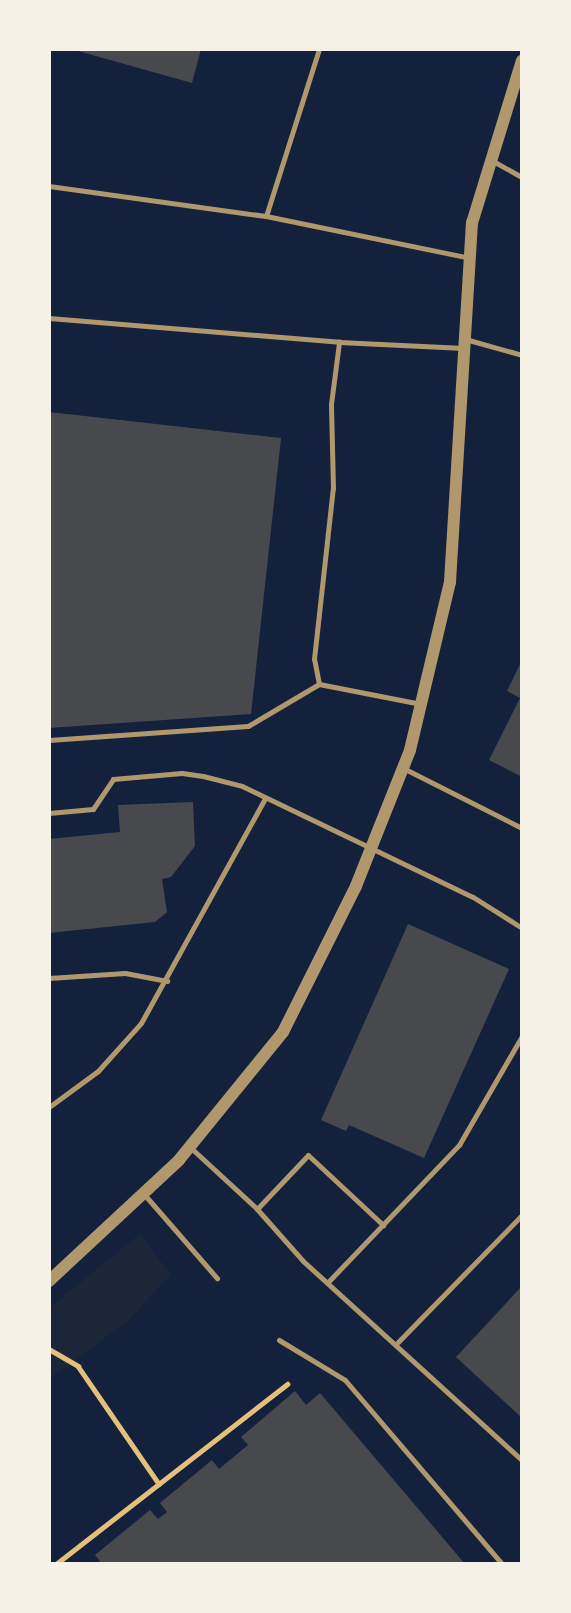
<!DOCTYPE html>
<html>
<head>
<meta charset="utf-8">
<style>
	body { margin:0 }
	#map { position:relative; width:571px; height:1613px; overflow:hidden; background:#14213d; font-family:"PT Sans Narrow",sans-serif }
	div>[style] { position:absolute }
	.green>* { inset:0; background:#1d2539 }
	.building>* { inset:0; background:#48494c }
	.path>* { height:4.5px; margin:-2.25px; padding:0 2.25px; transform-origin:2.25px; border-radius:2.25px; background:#e5c07b }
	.service>* { height:5px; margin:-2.5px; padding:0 2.5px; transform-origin:2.5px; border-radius:2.5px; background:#b1986c }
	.tertiary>* { height:12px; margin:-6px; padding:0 6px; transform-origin:6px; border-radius:6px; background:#b1986c }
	span { translate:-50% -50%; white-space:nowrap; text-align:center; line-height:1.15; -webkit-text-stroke:5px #f6f1e7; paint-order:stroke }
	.frame { position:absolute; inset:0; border:51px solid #f6f1e7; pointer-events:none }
</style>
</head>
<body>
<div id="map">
	<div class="green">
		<i style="clip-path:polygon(140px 1234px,171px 1275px,125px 1323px,49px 1379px,49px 1308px)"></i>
	</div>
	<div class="building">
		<i style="clip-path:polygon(71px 49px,201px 49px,192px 83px)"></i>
		<i style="clip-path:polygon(49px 412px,281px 438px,251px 714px,49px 728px)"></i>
		<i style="clip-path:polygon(522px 660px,522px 777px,489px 760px,520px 698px,507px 691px)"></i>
		<i style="clip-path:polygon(193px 802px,195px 846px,171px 877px,162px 879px,167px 912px,155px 922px,49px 933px,49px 839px,120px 832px,118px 805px)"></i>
		<i style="clip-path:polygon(408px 924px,509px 969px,424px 1158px,349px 1125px,346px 1131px,321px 1120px)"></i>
		<i style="clip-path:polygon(522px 1286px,522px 1418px,456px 1357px)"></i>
		<i style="clip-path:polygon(295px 1391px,306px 1405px,320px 1393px,465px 1564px,102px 1564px,95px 1555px,150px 1510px,158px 1519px,167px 1512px,160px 1503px,212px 1460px,219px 1469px,248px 1445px,241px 1437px)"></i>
	</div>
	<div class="path">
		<i style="left:49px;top:1349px;width:34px;rotate:30deg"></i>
		<i style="left:78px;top:1366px;width:143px;rotate:55.5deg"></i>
		<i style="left:56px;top:1564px;width:293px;rotate:-37.9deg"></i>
	</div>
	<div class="service">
		<i style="left:319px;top:49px;width:175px;rotate:107.6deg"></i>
		<i style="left:266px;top:216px;width:208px;rotate:11.6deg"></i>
		<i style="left:491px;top:160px;width:35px;rotate:29deg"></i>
		<i style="left:49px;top:186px;width:219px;rotate:7.9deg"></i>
		<i style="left:49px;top:318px;width:291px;rotate:4.7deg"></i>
		<i style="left:465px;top:339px;width:59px;rotate:15.7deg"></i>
		<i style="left:421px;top:704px;width:104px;rotate:-168.9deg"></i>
		<i style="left:319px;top:684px;width:25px;rotate:-101deg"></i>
		<i style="left:314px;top:659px;width:172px;rotate:-83.7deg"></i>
		<i style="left:333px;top:488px;width:84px;rotate:-91.4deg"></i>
		<i style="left:331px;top:404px;width:63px;rotate:-82.6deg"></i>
		<i style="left:339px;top:342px;width:125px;rotate:2.7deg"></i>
		<i style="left:49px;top:740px;width:199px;rotate:-4deg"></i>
		<i style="left:248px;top:726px;width:82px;rotate:-30.6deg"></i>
		<i style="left:403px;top:768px;width:133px;rotate:26.8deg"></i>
		<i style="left:49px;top:813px;width:44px;rotate:-5.2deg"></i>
		<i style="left:93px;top:809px;width:36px;rotate:-56deg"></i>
		<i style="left:113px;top:779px;width:69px;rotate:-5deg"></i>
		<i style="left:182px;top:773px;width:21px;rotate:8deg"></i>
		<i style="left:203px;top:776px;width:40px;rotate:14.4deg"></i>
		<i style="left:242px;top:786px;width:256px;rotate:25.7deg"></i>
		<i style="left:473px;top:897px;width:58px;rotate:32.3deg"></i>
		<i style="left:49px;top:978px;width:76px;rotate:-3.8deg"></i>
		<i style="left:125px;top:973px;width:43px;rotate:10.8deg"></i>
		<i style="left:49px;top:1107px;width:61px;rotate:-36.3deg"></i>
		<i style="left:98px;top:1071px;width:64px;rotate:-48.1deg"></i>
		<i style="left:141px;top:1023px;width:257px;rotate:-61.1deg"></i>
		<i style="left:191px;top:1148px;width:90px;rotate:42.7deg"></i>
		<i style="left:257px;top:1209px;width:69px;rotate:48.5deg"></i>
		<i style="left:303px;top:1261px;width:296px;rotate:42.3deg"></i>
		<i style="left:143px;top:1193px;width:113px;rotate:49deg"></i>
		<i style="left:257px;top:1209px;width:74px;rotate:-46.6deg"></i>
		<i style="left:308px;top:1155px;width:103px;rotate:43deg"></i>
		<i style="left:328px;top:1282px;width:190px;rotate:-46.3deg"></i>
		<i style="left:459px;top:1145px;width:126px;rotate:-60deg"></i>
		<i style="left:279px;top:1340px;width:77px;rotate:31.2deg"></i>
		<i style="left:345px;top:1380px;width:242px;rotate:49.5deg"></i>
		<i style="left:398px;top:1342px;width:177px;rotate:-45.7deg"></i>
	</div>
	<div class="tertiary">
		<i style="left:49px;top:1281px;width:178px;rotate:-42.9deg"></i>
		<i style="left:179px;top:1160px;width:165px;rotate:-50.9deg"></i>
		<i style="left:283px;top:1032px;width:163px;rotate:-63.4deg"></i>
		<i style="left:356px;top:886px;width:146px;rotate:-68.3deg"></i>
		<i style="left:410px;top:750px;width:173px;rotate:-76.6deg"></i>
		<i style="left:450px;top:582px;width:360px;rotate:-86.5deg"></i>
		<i style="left:472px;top:223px;width:170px;rotate:-72.9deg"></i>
	</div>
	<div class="frame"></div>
</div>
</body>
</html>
